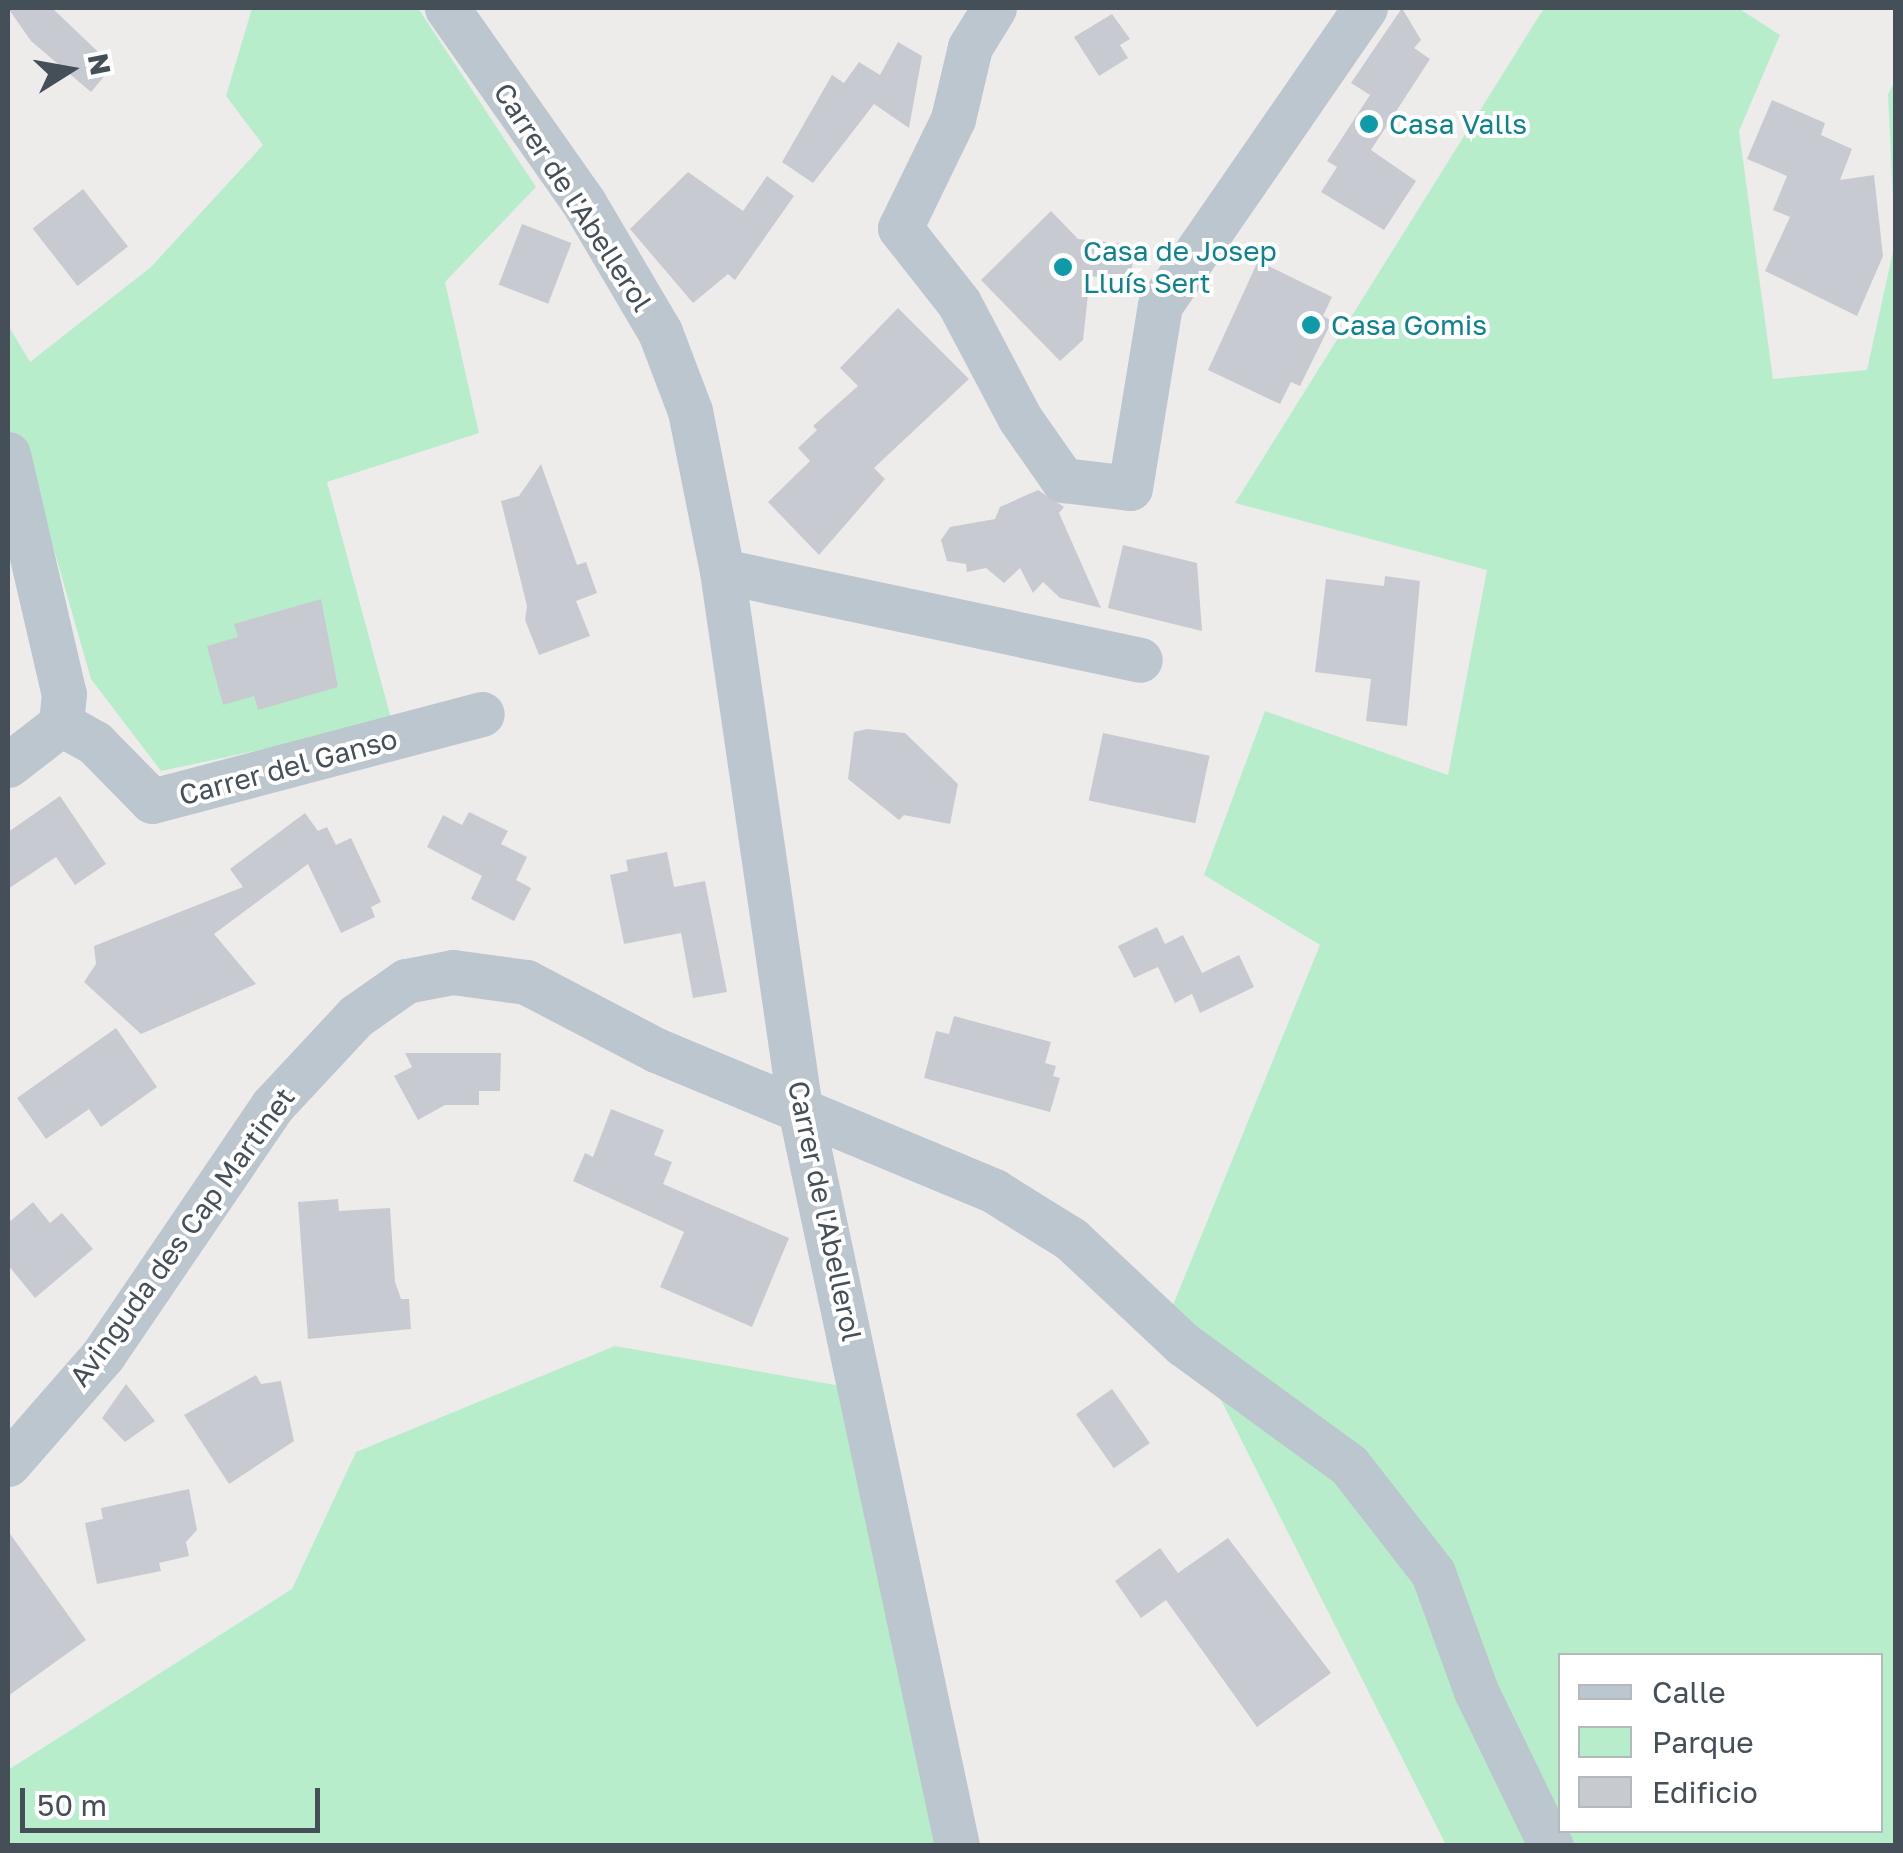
<!DOCTYPE html>
<html>
<head>
<meta charset="utf-8">
<style>
	body { margin:0 }
	#map { position:relative; width:1903px; height:1853px; overflow:hidden; background:#eeebeb; font-family:"Golos Text",sans-serif }
	div>[style] { position:absolute }
	.green>* { inset:0; background:#b8edcc }
	.building>* { inset:0; background:#c8cad1; transform-origin:0 0 }
	.street>* { height:45px; margin:-22.5px; padding:0 22.5px; transform-origin:22.5px; border-radius:22.5px; background:#bcc6ce }
	.dots>* { width:28px; height:28px; translate:-50% -50%; box-sizing:border-box; border:5px solid #fff; border-radius:50% }
	span { translate:-50% -50%; white-space:nowrap; text-align:center; line-height:1.15; -webkit-text-stroke:8px #fff; paint-order:stroke }
	.culture-label { font-size:28px; color:#0d838f }
	.left { translate:0 -50%; text-align:left }
	.street-label { font-size:28px; color:#444f58 }
	.frame { position:absolute; inset:0; border:10px solid #444f58; pointer-events:none }
	.legend { position:absolute; left:1558px; top:1653px; width:325px; height:180px; box-sizing:border-box; background:#fff; border:2px solid #b4b9bc; margin:0; padding:12px 18px; list-style:none; font-size:30px; color:#444f58 }
	.legend li { display:flex; align-items:center; gap:20px; height:50px }
	.legend b { width:50px; border:2px solid #b4b9bc }
	.north { position:absolute; left:20px; top:20px; width:100px; height:100px; -webkit-text-stroke:8px #fff; paint-order:stroke; rotate:79deg; font-size:28px; font-weight:700; line-height:40px; text-align:center; color:#444f58 }
	.north::after { content:''; display:block; margin:auto; width:35px; height:45px; background:#444f58; clip-path:polygon(50% 0,100% 100%,50% 72%,0 100%) }
	.scale { position:absolute; left:20px; top:1788px; width:300px; height:45px; box-sizing:border-box; border:5px solid #444f58; border-top:0; padding-left:12px; font-size:30px; line-height:35px; white-space:nowrap; color:#444f58; -webkit-text-stroke:8px #fff; paint-order:stroke }
</style>
</head>
<body>
<div id="map">
	<div class="green">
		<i style="clip-path:polygon(252px 8px,418px 8px,536px 187px,445px 282px,479px 433px,327px 482px,392px 722px,161px 771px,91px 679px,51px 539px,8px 552px,8px 325px,30px 362px,151px 267px,263px 145px,226px 96px)"></i>
		<i style="clip-path:polygon(evenodd,1544px 8px,1738px 8px,1780px 35px,1739px 131px,1773px 379px,1867px 370px,1895px 242px,1888px 94px,1895px 81px,1895px 1845px,1446px 1845px,1173px 1305px,1320px 945px,1204px 875px,1265px 711px,1448px 775px,1487px 570px,1235px 503px,1544px 8px,1560px 1656px,1880px 1656px,1880px 1830px,1560px 1830px,1560px 1656px)"></i>
		<i style="clip-path:polygon(615px 1346px,841px 1386px,935px 1845px,8px 1846px,8px 1770px,292px 1589px,356px 1452px)"></i>
	</div>
	<div class="building">
		<i style="clip-path:polygon(8px 8px,52px 8px,113px 66px,91px 92px,31px 41px)"></i>
		<i style="clip-path:polygon(1402px 8px,1421px 40px,1414px 48px,1430px 59px,1371px 150px,1416px 181px,1384px 230px,1321px 192px,1337px 167px,1327px 161px,1370px 95px,1351px 83px)"></i>
		<i style="clip-path:polygon(1112px 14px,1130px 39px,1120px 45px,1128px 58px,1099px 76px,1074px 37px)"></i>
		<i style="clip-path:polygon(898px 42px,922px 56px,909px 128px,874px 104px,813px 183px,782px 162px,832px 75px,844px 83px,859px 62px,880px 75px)"></i>
		<i style="clip-path:polygon(1772px 100px,1825px 123px,1821px 135px,1852px 149px,1840px 180px,1874px 175px,1883px 256px,1857px 316px,1765px 271px,1790px 217px,1773px 210px,1787px 176px,1747px 159px)"></i>
		<i style="clip-path:polygon(688px 172px,743px 211px,767px 176px,794px 196px,735px 280px,728px 274px,693px 303px,630px 229px)"></i>
		<i style="left:83px;top:189px;width:73px;height:64px;rotate:52deg"></i>
		<i style="clip-path:polygon(1051px 211px,1078px 239px,1134px 245px,1131px 280px,1090px 276px,1083px 340px,1060px 361px,981px 280px)"></i>
		<i style="left:522px;top:224px;width:53px;height:65px;rotate:21deg"></i>
		<i style="clip-path:polygon(1258px 261px,1332px 297px,1323px 316px,1332px 321px,1300px 386px,1291px 382px,1280px 404px,1208px 370px)"></i>
		<i style="clip-path:polygon(898px 308px,969px 379px,874px 468px,885px 479px,819px 555px,768px 502px,810px 461px,798px 448px,817px 430px,813px 426px,858px 386px,840px 368px)"></i>
		<i style="clip-path:polygon(541px 464px,577px 565px,586px 562px,597px 593px,576px 601px,590px 636px,539px 655px,525px 620px,527px 606px,501px 501px,519px 496px)"></i>
		<i style="clip-path:polygon(1038px 490px,1064px 507px,1059px 513px,1101px 608px,1060px 598px,1043px 582px,1033px 593px,1020px 568px,1004px 583px,986px 568px,967px 572px,966px 564px,947px 561px,941px 540px,950px 527px,995px 519px,1000px 507px)"></i>
		<i style="clip-path:polygon(1123px 545px,1197px 563px,1202px 631px,1108px 608px)"></i>
		<i style="clip-path:polygon(1385px 576px,1420px 581px,1407px 726px,1366px 721px,1371px 679px,1315px 672px,1326px 579px,1384px 586px)"></i>
		<i style="clip-path:polygon(321px 599px,338px 687px,258px 710px,254px 696px,223px 705px,207px 646px,238px 637px,234px 624px)"></i>
		<i style="clip-path:polygon(867px 729px,905px 733px,958px 784px,950px 824px,904px 815px,899px 820px,848px 779px,854px 732px)"></i>
		<i style="left:1103px;top:733px;width:109px;height:69px;rotate:12deg"></i>
		<i style="clip-path:polygon(60px 796px,106px 864px,75px 885px,56px 857px,8px 889px,8px 832px)"></i>
		<i style="clip-path:polygon(469px 812px,508px 831px,501px 844px,527px 857px,516px 880px,531px 888px,514px 921px,471px 899px,482px 876px,427px 847px,443px 815px,462px 825px)"></i>
		<i style="clip-path:polygon(305px 813px,318px 831px,327px 827px,336px 845px,351px 838px,381px 902px,371px 907px,375px 917px,341px 933px,308px 864px,214px 934px,256px 984px,141px 1034px,84px 982px,96px 964px,94px 946px,243px 887px,230px 869px)"></i>
		<i style="clip-path:polygon(667px 852px,674px 887px,705px 881px,727px 992px,693px 998px,681px 933px,624px 944px,610px 875px,628px 871px,626px 860px)"></i>
		<i style="clip-path:polygon(1157px 927px,1165px 944px,1183px 935px,1202px 973px,1239px 955px,1254px 987px,1200px 1013px,1192px 994px,1175px 1003px,1158px 967px,1134px 978px,1118px 946px)"></i>
		<i style="clip-path:polygon(954px 1016px,1051px 1042px,1045px 1063px,1056px 1066px,1053px 1076px,1060px 1078px,1050px 1112px,924px 1078px,936px 1031px,949px 1034px)"></i>
		<i style="clip-path:polygon(116px 1028px,157px 1087px,101px 1127px,89px 1109px,46px 1139px,17px 1098px)"></i>
		<i style="clip-path:polygon(405px 1053px,501px 1053px,500px 1091px,479px 1091px,479px 1105px,445px 1105px,418px 1120px,394px 1076px,412px 1067px)"></i>
		<i style="clip-path:polygon(611px 1109px,664px 1130px,654px 1155px,672px 1162px,663px 1184px,789px 1238px,752px 1327px,660px 1287px,684px 1232px,573px 1181px,585px 1153px,593px 1157px)"></i>
		<i style="clip-path:polygon(338px 1199px,339px 1211px,390px 1208px,395px 1282px,401px 1299px,409px 1299px,411px 1329px,308px 1339px,298px 1202px)"></i>
		<i style="clip-path:polygon(33px 1202px,50px 1223px,62px 1213px,93px 1249px,35px 1298px,8px 1265px,8px 1223px)"></i>
		<i style="clip-path:polygon(256px 1375px,261px 1384px,281px 1381px,294px 1441px,229px 1484px,184px 1415px)"></i>
		<i style="clip-path:polygon(126px 1384px,155px 1421px,125px 1442px,102px 1418px)"></i>
		<i style="left:1112px;top:1389px;width:66px;height:44px;rotate:55deg"></i>
		<i style="clip-path:polygon(189px 1489px,197px 1530px,186px 1542px,189px 1556px,159px 1563px,161px 1571px,97px 1584px,85px 1523px,103px 1519px,101px 1508px)"></i>
		<i style="clip-path:polygon(8px 1531px,86px 1640px,8px 1696px)"></i>
		<i style="clip-path:polygon(1228px 1538px,1331px 1673px,1257px 1727px,1166px 1600px,1141px 1618px,1115px 1581px,1160px 1548px,1178px 1573px)"></i>
	</div>
	<div class="street">
		<i style="left:447px;top:8px;width:238px;rotate:54.9deg"></i>
		<i style="left:584px;top:203px;width:150px;rotate:59.5deg"></i>
		<i style="left:660px;top:332px;width:85px;rotate:69.2deg"></i>
		<i style="left:690px;top:411px;width:163px;rotate:78.7deg"></i>
		<i style="left:722px;top:571px;width:544px;rotate:81.75deg"></i>
		<i style="left:800px;top:1109px;width:754px;rotate:77.97deg"></i>
		<i style="left:994px;top:8px;width:46px;rotate:121.6deg"></i>
		<i style="left:970px;top:47px;width:74px;rotate:103.3deg"></i>
		<i style="left:953px;top:119px;width:121px;rotate:115.9deg"></i>
		<i style="left:900px;top:228px;width:95px;rotate:51.8deg"></i>
		<i style="left:959px;top:303px;width:129px;rotate:62.2deg"></i>
		<i style="left:1019px;top:417px;width:77px;rotate:55.1deg"></i>
		<i style="left:1063px;top:480px;width:67px;rotate:6.8deg"></i>
		<i style="left:1130px;top:488px;width:185px;rotate:-80.7deg"></i>
		<i style="left:1160px;top:305px;width:361px;rotate:-55.4deg"></i>
		<i style="left:8px;top:454px;width:246px;rotate:76.9deg"></i>
		<i style="left:64px;top:694px;width:30px;rotate:96deg"></i>
		<i style="left:722px;top:571px;width:427px;rotate:12deg"></i>
		<i style="left:8px;top:765px;width:67px;rotate:-37.7deg"></i>
		<i style="left:61px;top:724px;width:39px;rotate:29deg"></i>
		<i style="left:95px;top:743px;width:81px;rotate:45.5deg"></i>
		<i style="left:152px;top:801px;width:341px;rotate:-14.8deg"></i>
		<i style="left:8px;top:1464px;width:145px;rotate:-48.9deg"></i>
		<i style="left:103px;top:1355px;width:302px;rotate:-55.8deg"></i>
		<i style="left:273px;top:1105px;width:122px;rotate:-47deg"></i>
		<i style="left:356px;top:1016px;width:61px;rotate:-35deg"></i>
		<i style="left:406px;top:981px;width:48px;rotate:-10.8deg"></i>
		<i style="left:453px;top:972px;width:74px;rotate:7.8deg"></i>
		<i style="left:526px;top:982px;width:147px;rotate:27.6deg"></i>
		<i style="left:656px;top:1050px;width:366px;rotate:22.6deg"></i>
		<i style="left:994px;top:1191px;width:91px;rotate:31.9deg"></i>
		<i style="left:1071px;top:1239px;width:154px;rotate:43.2deg"></i>
		<i style="left:1183px;top:1344px;width:205px;rotate:36.1deg"></i>
		<i style="left:1349px;top:1465px;width:137px;rotate:52.1deg"></i>
		<i style="left:1433px;top:1573px;width:126px;rotate:70deg"></i>
		<i style="left:1476px;top:1691px;width:172px;rotate:64.2deg"></i>
	</div>
	<div class="dots">
		<i style="left:1369px;top:124px;background:#0f9aa8"></i>
		<i style="left:1063px;top:267px;background:#0f9aa8"></i>
		<i style="left:1311px;top:325px;background:#0f9aa8"></i>
	</div>
	<div class="culture-label">
		<span class="left" style="left:1389px;top:124px">Casa Valls</span>
		<span class="left" style="left:1083px;top:267px">Casa de Josep<br>Lluís Sert</span>
		<span class="left" style="left:1331px;top:325px">Casa Gomis</span>
	</div>
	<div class="street-label">
		<span style="left:573px;top:197px;rotate:57deg">Carrer de l'Abellerol</span>
		<span style="left:288px;top:767px;rotate:-15deg">Carrer del Ganso</span>
		<span style="left:825px;top:1211px;rotate:78deg">Carrer de l'Abellerol</span>
		<span style="left:182px;top:1237px;rotate:-54deg">Avinguda des Cap Martinet</span>
	</div>
	<div class="frame"></div>
	<ul class="legend">
	<li><b style="height:12px;background:#bcc6ce"></b>Calle</li>
	<li><b style="height:28px;background:#b8edcc"></b>Parque</li>
	<li><b style="height:28px;background:#c8cad1"></b>Edificio</li>
	</ul>
	<div class="north">N</div>
	<div class="scale">50 m</div>
</div>
</body>
</html>
